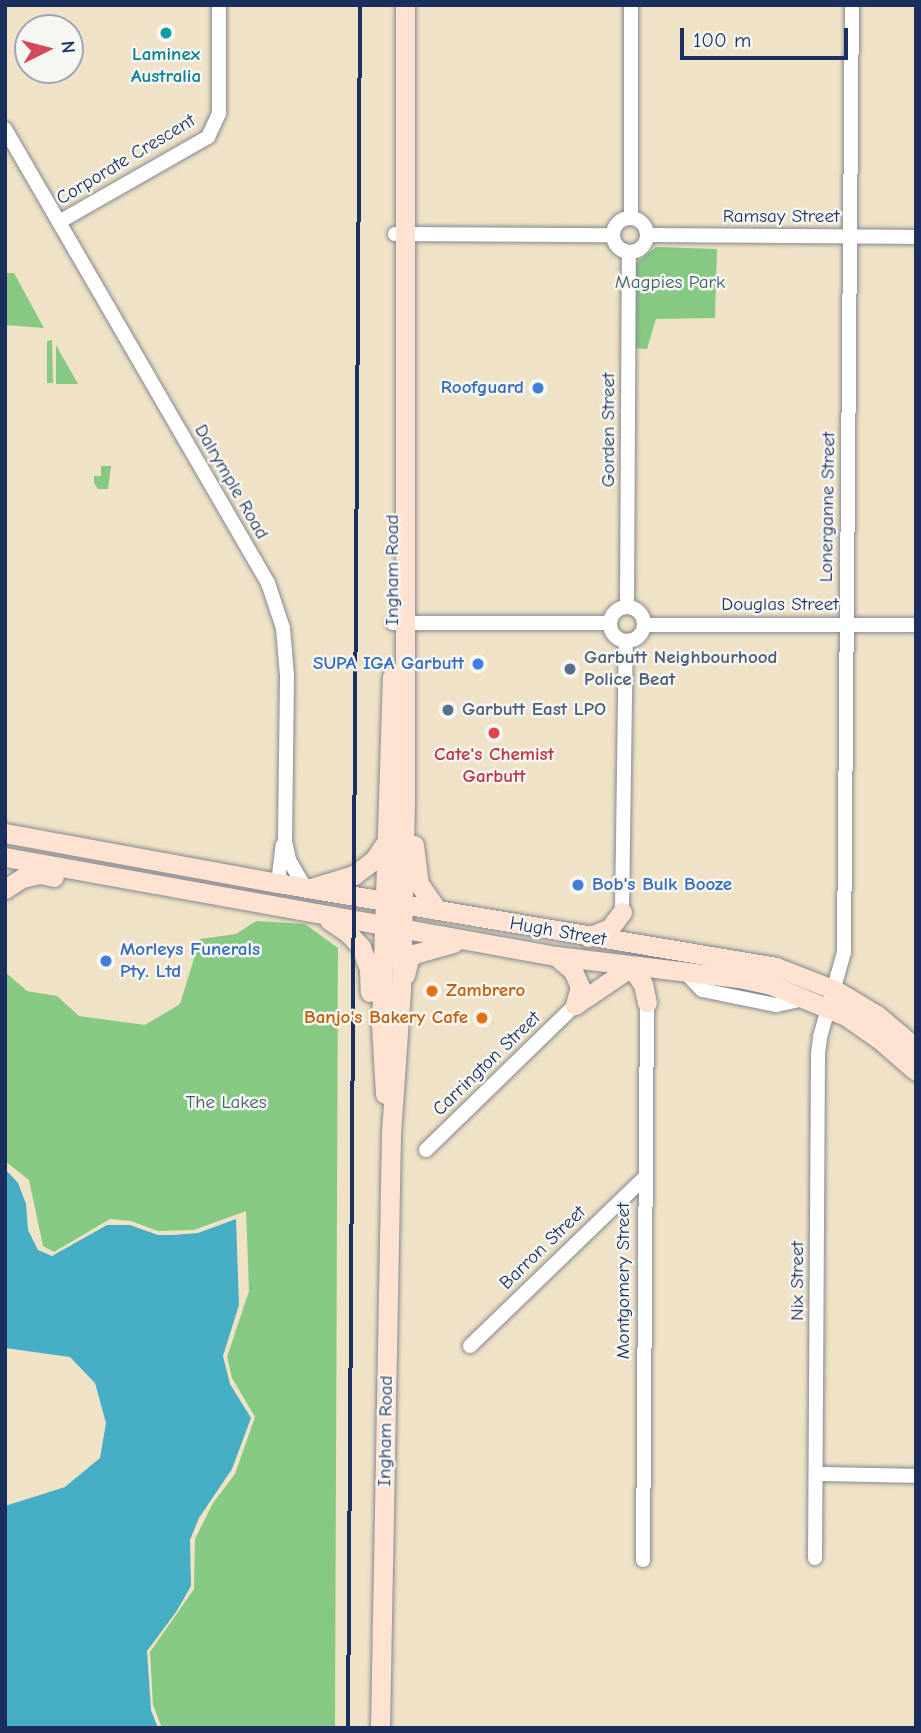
<!DOCTYPE html>
<html>
<head>
<meta charset="utf-8">
<style>
	body { margin:0 }
	#map { position:relative; width:921px; height:1733px; overflow:hidden; background:#efe2c6; font-family:"Comic Neue",sans-serif }
	div>[style] { position:absolute }
	.green>* { inset:0; background:#86c983 }
	.water>* { inset:0; background:#45adc4 }
	.roads { filter:drop-shadow(0 0 2px #858892) drop-shadow(0 0 2px #858892) }
	.minor>* { height:14px; margin:-7px; padding:0 7px; transform-origin:7px; border-radius:7px; background:#fff }
	.minor>.ring { margin:-7px; padding:0; box-sizing:content-box; background:none; border:14px solid #fff; border-radius:50% }
	.secondary>* { height:19px; margin:-9.5px; padding:0 9.5px; transform-origin:9.5px; border-radius:9.5px; background:#fee3d2 }
	.rail>* { height:3.5px; margin:-1.75px; padding:0 1.75px; transform-origin:1.75px; border-radius:1.75px; background:#1b2f5e }
	.dots>* { width:19px; height:19px; translate:-50% -50%; box-sizing:border-box; border:4px solid #f6f6f2; border-radius:50% }
	span { translate:-50% -50%; white-space:nowrap; text-align:center; line-height:1.15; -webkit-text-stroke:5px #f6f6f2; paint-order:stroke }
	.culture-label { font-size:19px; color:#0d838f; font-weight:700 }
	.street-label { font-size:19px; color:#1b2f5e }
	.park-label { font-size:19px; color:#3b5d69 }
	.shop-label { font-size:19px; color:#366cbe; font-weight:700 }
	.right { translate:-100% -50%; text-align:right }
	.left { translate:0 -50%; text-align:left }
	.service-label { font-size:19px; color:#4e5e75; font-weight:700 }
	.health-label { font-size:19px; color:#be3a42; font-weight:700 }
	.food-label { font-size:19px; color:#c56008; font-weight:700 }
	.frame { position:absolute; inset:0; border:7px solid #1b2f5e; pointer-events:none }
	.north { position:absolute; left:14px; top:14px; width:70px; height:70px; box-sizing:border-box; background:#f6f6f2; border:2px solid #9ea6b7; border-radius:50%; rotate:84deg; font-size:19px; font-weight:700; line-height:28px; text-align:center; color:#1b2f5e }
	.north::after { content:''; display:block; margin:auto; width:24px; height:32px; background:#d1495b; clip-path:polygon(50% 0,100% 100%,50% 72%,0 100%) }
	.scale { position:absolute; left:680px; top:28px; width:168px; height:32px; box-sizing:border-box; border:4px solid #1b2f5e; border-top:0; padding-left:9px; font-size:21px; line-height:24px; white-space:nowrap; color:#1b2f5e; -webkit-text-stroke:5px #f6f6f2; paint-order:stroke }
</style>
</head>
<body>
<div id="map">
	<div class="green">
		<i style="clip-path:polygon(656px 247px,717px 249px,715px 318px,656px 319px,647px 349px,634px 348px,634px 265px)"></i>
		<i style="clip-path:polygon(5px 273px,14px 273px,44px 328px,5px 325px)"></i>
		<i style="clip-path:polygon(52px 340px,53px 383px,47px 383px,47px 341px)"></i>
		<i style="clip-path:polygon(56px 345px,78px 384px,56px 384px)"></i>
		<i style="clip-path:polygon(101px 466px,111px 466px,108px 489px,98px 489px,94px 483px,94px 476px,101px 476px)"></i>
		<i style="clip-path:polygon(256px 921px,305px 924px,338px 948px,335px 1728px,162px 1728px,153px 1705px,150px 1652px,194px 1589px,195px 1539px,213px 1503px,235px 1474px,255px 1417px,232px 1378px,227px 1357px,249px 1291px,246px 1211px,194px 1230px,158px 1231px,131px 1221px,110px 1219px,54px 1252px,43px 1246px,29px 1180px,5px 1161px,5px 972px,27px 991px,57px 996px,79px 1016px,145px 1025px,180px 1004px,200px 939px,236px 934px)"></i>
	</div>
	<div class="water">
		<i style="clip-path:polygon(5px 1169px,18px 1183px,26px 1204px,28px 1230px,38px 1250px,52px 1256px,107px 1225px,130px 1225px,158px 1235px,173px 1235px,198px 1233px,236px 1219px,239px 1305px,223px 1356px,230px 1384px,251px 1418px,232px 1469px,199px 1518px,190px 1540px,191px 1586px,176px 1612px,147px 1651px,151px 1710px,158px 1728px,5px 1728px,5px 1506px,65px 1487px,100px 1458px,106px 1423px,95px 1383px,70px 1357px,5px 1348px)"></i>
	</div>
	<div class="roads">
		<div class="minor">
			<i style="left:631px;top:5px;width:213px;rotate:90deg"></i>
			<i style="left:5px;top:129px;width:525px;rotate:59.92deg"></i>
			<i style="left:268px;top:583px;width:47px;rotate:71.6deg"></i>
			<i style="left:283px;top:628px;width:48px;rotate:85.2deg"></i>
			<i style="left:287px;top:676px;width:165px;rotate:90.7deg"></i>
			<i style="left:285px;top:841px;width:19px;rotate:78deg"></i>
			<i style="left:289px;top:860px;width:32px;rotate:60deg"></i>
			<i class="ring" style="left:613px;top:218px;width:20px;height:20px"></i>
			<i style="left:59px;top:222px;width:172px;rotate:-29.7deg"></i>
			<i style="left:208px;top:137px;width:26px;rotate:-65deg"></i>
			<i style="left:219px;top:113px;width:108px;rotate:-90deg"></i>
			<i style="left:395px;top:234px;width:218px;rotate:0.3deg"></i>
			<i style="left:647px;top:235px;width:269px;rotate:0.4deg"></i>
			<i class="ring" style="left:610px;top:607px;width:20px;height:20px"></i>
			<i style="left:627px;top:607px;width:354px;rotate:-89.7deg"></i>
			<i style="left:393px;top:623px;width:217px"></i>
			<i style="left:645px;top:625px;width:271px"></i>
			<i style="left:278px;top:883px;width:38px;rotate:-83deg"></i>
			<i style="left:622px;top:912px;width:270px;rotate:-89.2deg"></i>
			<i style="left:686px;top:973px;width:23px;rotate:47deg"></i>
			<i style="left:702px;top:990px;width:76px;rotate:11.5deg"></i>
			<i style="left:776px;top:1005px;width:29px;rotate:-12deg"></i>
			<i style="left:426px;top:1150px;width:208px;rotate:-44.2deg"></i>
			<i style="left:470px;top:1346px;width:240px;rotate:-44deg"></i>
			<i style="left:816px;top:1474px;width:100px;rotate:1.1deg"></i>
			<i style="left:815px;top:1558px;width:504px;rotate:-89.66deg"></i>
			<i style="left:818px;top:1054px;width:17px;rotate:-83deg"></i>
			<i style="left:820px;top:1037px;width:88px;rotate:-74.2deg"></i>
			<i style="left:844px;top:952px;width:947px;rotate:-89.52deg"></i>
			<i style="left:643px;top:1560px;width:557px;rotate:-89.59deg"></i>
		</div>
		<div class="secondary">
			<i style="left:5px;top:833px;width:278px;rotate:10.4deg"></i>
			<i style="left:278px;top:883px;width:505px;rotate:9.57deg"></i>
			<i style="left:776px;top:967px;width:63px;rotate:21.3deg"></i>
			<i style="left:835px;top:990px;width:49px;rotate:30.8deg"></i>
			<i style="left:877px;top:1015px;width:51px;rotate:40.2deg"></i>
			<i style="left:414px;top:845px;width:39px;rotate:83deg"></i>
			<i style="left:419px;top:884px;width:32px;rotate:55deg"></i>
			<i style="left:5px;top:857px;width:560px;rotate:10.19deg"></i>
			<i style="left:556px;top:956px;width:184px;rotate:6.9deg"></i>
			<i style="left:739px;top:978px;width:33px;rotate:12deg"></i>
			<i style="left:771px;top:985px;width:81px;rotate:22.5deg"></i>
			<i style="left:846px;top:1016px;width:39px;rotate:35deg"></i>
			<i style="left:878px;top:1038px;width:50px;rotate:41deg"></i>
			<i style="left:314px;top:887px;width:42px;rotate:-16.7deg"></i>
			<i style="left:354px;top:875px;width:25px;rotate:-37deg"></i>
			<i style="left:374px;top:860px;width:18px;rotate:-56deg"></i>
			<i style="left:5px;top:889px;width:20px;rotate:-33deg"></i>
			<i style="left:22px;top:878px;width:18px;rotate:-13deg"></i>
			<i style="left:40px;top:874px;width:14px;rotate:12deg"></i>
			<i style="left:329px;top:920px;width:23px;rotate:34deg"></i>
			<i style="left:348px;top:933px;width:19px;rotate:47deg"></i>
			<i style="left:361px;top:947px;width:23px;rotate:70deg"></i>
			<i style="left:369px;top:969px;width:23px;rotate:88deg"></i>
			<i style="left:588px;top:937px;width:24px;rotate:-22deg"></i>
			<i style="left:610px;top:928px;width:20px;rotate:-53deg"></i>
			<i style="left:556px;top:956px;width:23px;rotate:41deg"></i>
			<i style="left:573px;top:971px;width:17px;rotate:66deg"></i>
			<i style="left:580px;top:987px;width:19px;rotate:106deg"></i>
			<i style="left:405px;top:975px;width:16px;rotate:-76deg"></i>
			<i style="left:409px;top:959px;width:7px;rotate:-45deg"></i>
			<i style="left:414px;top:954px;width:41px;rotate:-15.8deg"></i>
			<i style="left:575px;top:1005px;width:68px;rotate:-34.2deg"></i>
			<i style="left:631px;top:967px;width:21px;rotate:55deg"></i>
			<i style="left:643px;top:984px;width:19px;rotate:78deg"></i>
			<i style="left:385px;top:1094px;width:70px;rotate:-93.3deg"></i>
			<i style="left:381px;top:1024px;width:347px;rotate:-88.2deg"></i>
			<i style="left:380px;top:1728px;width:595px;rotate:-88.94deg"></i>
			<i style="left:391px;top:1133px;width:144px;rotate:-86deg"></i>
			<i style="left:401px;top:989px;width:186px;rotate:-88.8deg"></i>
			<i style="left:405px;top:803px;width:798px;rotate:-90deg"></i>
		</div>
	</div>
	<div class="rail">
		<i style="left:348px;top:1728px;width:1723px;rotate:-89.6deg"></i>
	</div>
	<div class="dots">
		<i style="left:166px;top:33px;background:#0f9aa8"></i>
		<i style="left:538px;top:388px;background:#3f7fe0"></i>
		<i style="left:478px;top:664px;background:#3f7fe0"></i>
		<i style="left:570px;top:669px;background:#5c6f8a"></i>
		<i style="left:448px;top:710px;background:#5c6f8a"></i>
		<i style="left:494px;top:733px;background:#e0444e"></i>
		<i style="left:578px;top:885px;background:#3f7fe0"></i>
		<i style="left:106px;top:961px;background:#3f7fe0"></i>
		<i style="left:432px;top:991px;background:#e8710a"></i>
		<i style="left:482px;top:1018px;background:#e8710a"></i>
	</div>
	<div class="culture-label">
		<span style="left:166px;top:66px">Laminex<br>Australia</span>
	</div>
	<div class="street-label">
		<span style="left:126px;top:160px;rotate:-31deg">Corporate Crescent</span>
		<span style="left:781px;top:217px">Ramsay Street</span>
		<span style="left:609px;top:430px;rotate:-90deg">Gorden Street</span>
		<span style="left:231px;top:482px;rotate:60deg">Dalrymple Road</span>
		<span style="left:828px;top:507px;rotate:-89deg">Lonerganne Street</span>
		<span style="left:393px;top:570px;rotate:-90deg">Ingham Road</span>
		<span style="left:780px;top:605px">Douglas Street</span>
		<span style="left:558px;top:932px;rotate:10deg">Hugh Street</span>
		<span style="left:487px;top:1064px;rotate:-44deg">Carrington Street</span>
		<span style="left:543px;top:1248px;rotate:-44deg">Barron Street</span>
		<span style="left:624px;top:1281px;rotate:-90deg">Montgomery Street</span>
		<span style="left:798px;top:1281px;rotate:-90deg">Nix Street</span>
		<span style="left:386px;top:1431px;rotate:-89deg">Ingham Road</span>
	</div>
	<div class="park-label">
		<span style="left:670px;top:283px">Magpies Park</span>
		<span style="left:226px;top:1103px">The Lakes</span>
	</div>
	<div class="shop-label">
		<span class="right" style="left:524px;top:388px">Roofguard</span>
		<span class="right" style="left:464px;top:664px">SUPA IGA Garbutt</span>
		<span class="left" style="left:592px;top:885px">Bob's Bulk Booze</span>
		<span class="left" style="left:120px;top:961px">Morleys Funerals<br>Pty. Ltd</span>
	</div>
	<div class="service-label">
		<span class="left" style="left:584px;top:669px">Garbutt Neighbourhood<br>Police Beat</span>
		<span class="left" style="left:462px;top:710px">Garbutt East LPO</span>
	</div>
	<div class="health-label">
		<span style="left:494px;top:766px">Cate's Chemist<br>Garbutt</span>
	</div>
	<div class="food-label">
		<span class="left" style="left:446px;top:991px">Zambrero</span>
		<span class="right" style="left:468px;top:1018px">Banjo's Bakery Cafe</span>
	</div>
	<div class="frame"></div>
	<div class="north">N</div>
	<div class="scale">100 m</div>
</div>
</body>
</html>
